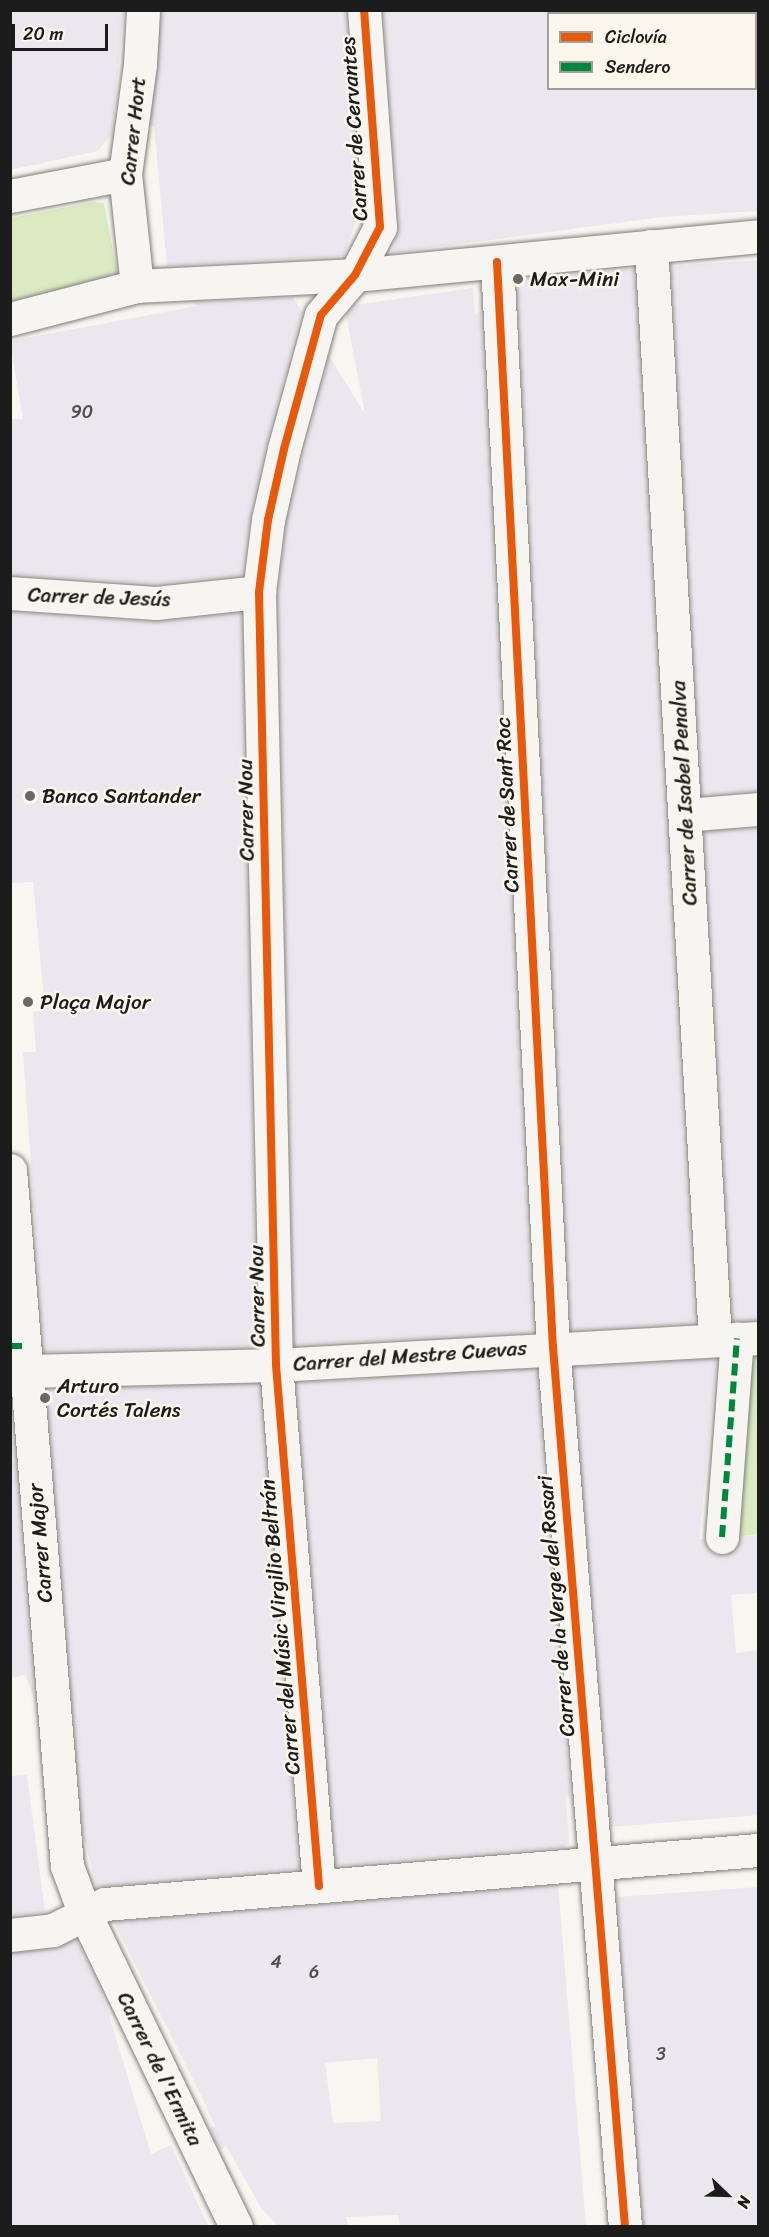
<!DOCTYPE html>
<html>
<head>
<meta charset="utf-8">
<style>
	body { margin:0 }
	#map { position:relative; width:769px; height:2237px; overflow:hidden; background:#f8f6f0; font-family:Sriracha,sans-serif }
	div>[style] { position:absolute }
	.green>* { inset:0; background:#dbebc1 }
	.building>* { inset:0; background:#eae7ee }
	.roads { filter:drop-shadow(0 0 2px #7f7e7b) drop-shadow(0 0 2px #7f7e7b) }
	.minor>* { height:33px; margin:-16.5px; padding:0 16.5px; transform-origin:16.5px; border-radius:16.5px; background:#f6f5f1 }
	.tertiary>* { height:33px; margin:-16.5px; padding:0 16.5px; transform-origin:16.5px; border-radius:16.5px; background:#f6f5f1 }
	.quiet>* { height:6px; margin-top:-3px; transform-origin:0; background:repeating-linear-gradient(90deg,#00873e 0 12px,transparent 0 18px) }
	.cycleway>* { height:8px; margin:-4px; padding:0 4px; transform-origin:4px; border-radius:4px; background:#e8590c }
	.dots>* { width:16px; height:16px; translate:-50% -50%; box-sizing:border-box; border:3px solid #fbf7ec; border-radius:50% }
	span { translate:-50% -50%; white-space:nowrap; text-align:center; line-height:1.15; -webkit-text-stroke:5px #fbf7ec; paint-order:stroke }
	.number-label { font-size:18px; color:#504f50 }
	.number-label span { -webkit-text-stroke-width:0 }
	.street-label { font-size:21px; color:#1c1c1c }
	.poi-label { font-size:21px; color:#1c1c1c }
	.left { translate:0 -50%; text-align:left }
	.frame { position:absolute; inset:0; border:12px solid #1c1c1c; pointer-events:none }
	.legend { position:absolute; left:547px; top:12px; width:210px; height:78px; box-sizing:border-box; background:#fbf7ec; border:2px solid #a29f99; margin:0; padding:8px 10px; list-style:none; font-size:18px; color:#1c1c1c }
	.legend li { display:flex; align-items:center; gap:12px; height:30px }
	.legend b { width:30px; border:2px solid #a29f99 }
	.north { position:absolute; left:697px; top:2165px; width:60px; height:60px; -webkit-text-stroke:4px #fbf7ec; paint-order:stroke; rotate:113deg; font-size:16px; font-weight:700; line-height:24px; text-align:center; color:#1c1c1c }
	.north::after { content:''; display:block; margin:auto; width:21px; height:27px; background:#1c1c1c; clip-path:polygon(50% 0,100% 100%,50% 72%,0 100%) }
	.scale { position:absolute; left:12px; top:24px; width:96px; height:27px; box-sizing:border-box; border:3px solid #1c1c1c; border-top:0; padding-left:8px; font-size:18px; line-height:21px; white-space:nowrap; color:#1c1c1c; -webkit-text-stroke:4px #fbf7ec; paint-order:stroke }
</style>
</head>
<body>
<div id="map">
	<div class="green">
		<i style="clip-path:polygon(93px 202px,104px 203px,118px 277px,11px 305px,11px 218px)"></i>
		<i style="clip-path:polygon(745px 1348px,758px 1348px,758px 1534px,733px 1537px)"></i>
	</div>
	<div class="building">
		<i style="clip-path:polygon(10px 10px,124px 10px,112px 134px,98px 151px,10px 170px)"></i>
		<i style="clip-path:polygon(162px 10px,345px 10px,360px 208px,344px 256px,167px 266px,154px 126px,150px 126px)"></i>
		<i style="clip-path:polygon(383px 10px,549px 10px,549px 88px,759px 88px,759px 211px,662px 217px,392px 253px,399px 226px)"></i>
		<i style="clip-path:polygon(759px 260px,759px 791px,702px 795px,671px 266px)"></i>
		<i style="clip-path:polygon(634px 269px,695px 1323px,571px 1330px,517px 282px,530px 277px)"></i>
		<i style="clip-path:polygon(473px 288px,475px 315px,481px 310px,533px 1332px,294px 1345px,278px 593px,286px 523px,329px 356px,365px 414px,346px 314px,354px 305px)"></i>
		<i style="clip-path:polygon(293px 297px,302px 312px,266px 445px,250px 516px,242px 575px,156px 584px,10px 574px,10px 419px,23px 419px,10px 341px,197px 306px,194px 302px)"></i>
		<i style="clip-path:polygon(10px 612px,155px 622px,241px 613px,257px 1347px,44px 1352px,23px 1052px,36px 1052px,33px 1012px,45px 1010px,33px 882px,12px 883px)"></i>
		<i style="clip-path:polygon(759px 828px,759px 1320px,733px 1321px,704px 832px)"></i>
		<i style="clip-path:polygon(717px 1359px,699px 1539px,704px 1539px,711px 1552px,721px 1556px,737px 1548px,741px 1536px,759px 1535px,759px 1593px,731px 1595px,736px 1653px,759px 1650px,759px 1815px,611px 1827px,573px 1367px)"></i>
		<i style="clip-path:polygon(536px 1369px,571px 1800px,566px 1796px,569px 1843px,565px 1847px,336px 1866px,296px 1383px)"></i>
		<i style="clip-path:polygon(259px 1384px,299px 1869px,97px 1887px,83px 1834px,47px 1389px)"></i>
		<i style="clip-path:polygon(10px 1406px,35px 1701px,25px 1675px,10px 1678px)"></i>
		<i style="clip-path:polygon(27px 1775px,45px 1912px,10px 1916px,10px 1776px)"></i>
		<i style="clip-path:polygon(evenodd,558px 1885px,586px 2226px,400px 2226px,398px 2215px,346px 2217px,348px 2226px,278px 2226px,262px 2209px,226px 2146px,220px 2150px,209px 2128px,215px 2126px,203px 2099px,114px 1922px,558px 1885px,377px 2058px,381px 2121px,333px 2123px,325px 2063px,377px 2058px)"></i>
		<i style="clip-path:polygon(759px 1887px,759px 2226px,643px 2226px,617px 1897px)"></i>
		<i style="clip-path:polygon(76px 1939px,102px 1992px,151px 2154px,171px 2145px,208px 2226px,10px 2226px,10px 1953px,56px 1949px)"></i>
	</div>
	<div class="roads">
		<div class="minor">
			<i style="left:10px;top:196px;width:117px;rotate:-10.8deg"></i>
			<i style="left:651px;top:246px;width:1096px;rotate:86.65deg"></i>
			<i style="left:497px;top:262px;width:1086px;rotate:87.05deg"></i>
			<i style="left:553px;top:1347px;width:882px;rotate:85.32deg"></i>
			<i style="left:137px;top:286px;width:113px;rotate:-96.1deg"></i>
			<i style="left:125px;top:174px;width:111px;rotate:-82.2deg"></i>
			<i style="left:140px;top:64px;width:54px;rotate:-86.8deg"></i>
			<i style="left:10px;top:319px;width:131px;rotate:-14.6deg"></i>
			<i style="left:137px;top:286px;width:218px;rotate:-2.9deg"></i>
			<i style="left:355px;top:275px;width:405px;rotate:-5.5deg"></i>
			<i style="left:10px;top:593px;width:146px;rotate:3.9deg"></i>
			<i style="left:156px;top:603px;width:104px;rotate:-6.1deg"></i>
			<i style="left:685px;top:815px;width:73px;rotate:-4.7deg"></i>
			<i style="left:26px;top:1371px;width:250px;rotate:-1.4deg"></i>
			<i style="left:276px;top:1365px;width:483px;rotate:-3.2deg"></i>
			<i style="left:722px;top:1537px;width:199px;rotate:-85.7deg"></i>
			<i style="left:319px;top:1886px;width:523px;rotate:-94.72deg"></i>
			<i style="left:276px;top:1365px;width:773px;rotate:-91.26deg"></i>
			<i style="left:259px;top:592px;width:73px;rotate:-82.9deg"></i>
			<i style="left:268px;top:520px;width:73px;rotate:-77.3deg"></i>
			<i style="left:284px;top:449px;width:139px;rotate:-74.6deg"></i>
			<i style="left:321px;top:315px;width:52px;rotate:-49.6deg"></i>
			<i style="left:355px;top:275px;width:54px;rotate:-62.5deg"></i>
			<i style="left:380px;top:227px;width:218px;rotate:-94.2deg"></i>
			<i style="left:10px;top:1935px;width:43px;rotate:-6.6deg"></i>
			<i style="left:53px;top:1930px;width:58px;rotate:-26.6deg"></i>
			<i style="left:105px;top:1904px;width:655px;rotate:-4.73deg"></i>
		</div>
		<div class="tertiary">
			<i style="left:10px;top:1170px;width:698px;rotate:85.32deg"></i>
			<i style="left:67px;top:1866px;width:49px;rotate:69.7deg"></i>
			<i style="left:84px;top:1912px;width:349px;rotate:64.2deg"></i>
		</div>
	</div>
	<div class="quiet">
		<i style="left:10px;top:1346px;width:12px"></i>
		<i style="left:722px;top:1537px;width:199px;rotate:-85.7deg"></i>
	</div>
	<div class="cycleway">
		<i style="left:497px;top:262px;width:1086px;rotate:87.05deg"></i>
		<i style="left:553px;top:1347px;width:882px;rotate:85.32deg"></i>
		<i style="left:319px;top:1886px;width:523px;rotate:-94.72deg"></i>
		<i style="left:276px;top:1365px;width:773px;rotate:-91.26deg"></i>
		<i style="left:259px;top:592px;width:73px;rotate:-82.9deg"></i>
		<i style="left:268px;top:520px;width:73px;rotate:-77.3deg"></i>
		<i style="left:284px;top:449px;width:139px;rotate:-74.6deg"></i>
		<i style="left:321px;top:315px;width:52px;rotate:-49.6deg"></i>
		<i style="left:355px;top:275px;width:54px;rotate:-62.5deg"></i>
		<i style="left:380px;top:227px;width:218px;rotate:-94.2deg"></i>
	</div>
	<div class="dots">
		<i style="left:518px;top:279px;background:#696866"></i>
		<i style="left:30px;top:796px;background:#696866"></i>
		<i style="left:28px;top:1002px;background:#696866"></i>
		<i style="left:45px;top:1398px;background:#696866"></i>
	</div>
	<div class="number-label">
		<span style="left:82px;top:412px">90</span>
		<span style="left:276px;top:1962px">4</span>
		<span style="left:314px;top:1972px">6</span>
		<span style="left:661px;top:2054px">3</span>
	</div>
	<div class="street-label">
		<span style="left:354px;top:129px;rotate:-94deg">Carrer de Cervantes</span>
		<span style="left:133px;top:131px;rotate:-84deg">Carrer Hort</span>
		<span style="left:99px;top:597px;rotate:2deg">Carrer de Jesús</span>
		<span style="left:684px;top:793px;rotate:-93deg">Carrer de Isabel Penalva</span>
		<span style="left:507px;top:805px;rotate:-93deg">Carrer de Sant Roc</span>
		<span style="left:246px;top:810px;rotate:-91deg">Carrer Nou</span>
		<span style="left:257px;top:1296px;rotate:-91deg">Carrer Nou</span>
		<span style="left:410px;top:1356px;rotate:-4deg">Carrer del Mestre Cuevas</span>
		<span style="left:40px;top:1543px;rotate:-95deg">Carrer Major</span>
		<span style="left:556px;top:1606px;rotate:-95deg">Carrer de la Verge del Rosari</span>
		<span style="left:280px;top:1627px;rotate:-95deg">Carrer del Músic Virgilio Beltrán</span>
		<span style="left:160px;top:2069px;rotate:64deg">Carrer de l'Ermita</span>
	</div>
	<div class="poi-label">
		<span class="left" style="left:530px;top:279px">Max-Mini</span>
		<span class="left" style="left:42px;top:796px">Banco Santander</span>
		<span class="left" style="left:40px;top:1002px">Plaça Major</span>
		<span class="left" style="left:57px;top:1398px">Arturo<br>Cortés Talens</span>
	</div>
	<div class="frame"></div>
	<ul class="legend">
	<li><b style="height:8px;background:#e8590c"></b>Ciclovía</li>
	<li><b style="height:8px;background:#00873e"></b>Sendero</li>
	</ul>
	<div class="north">N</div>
	<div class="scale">20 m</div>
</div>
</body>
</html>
